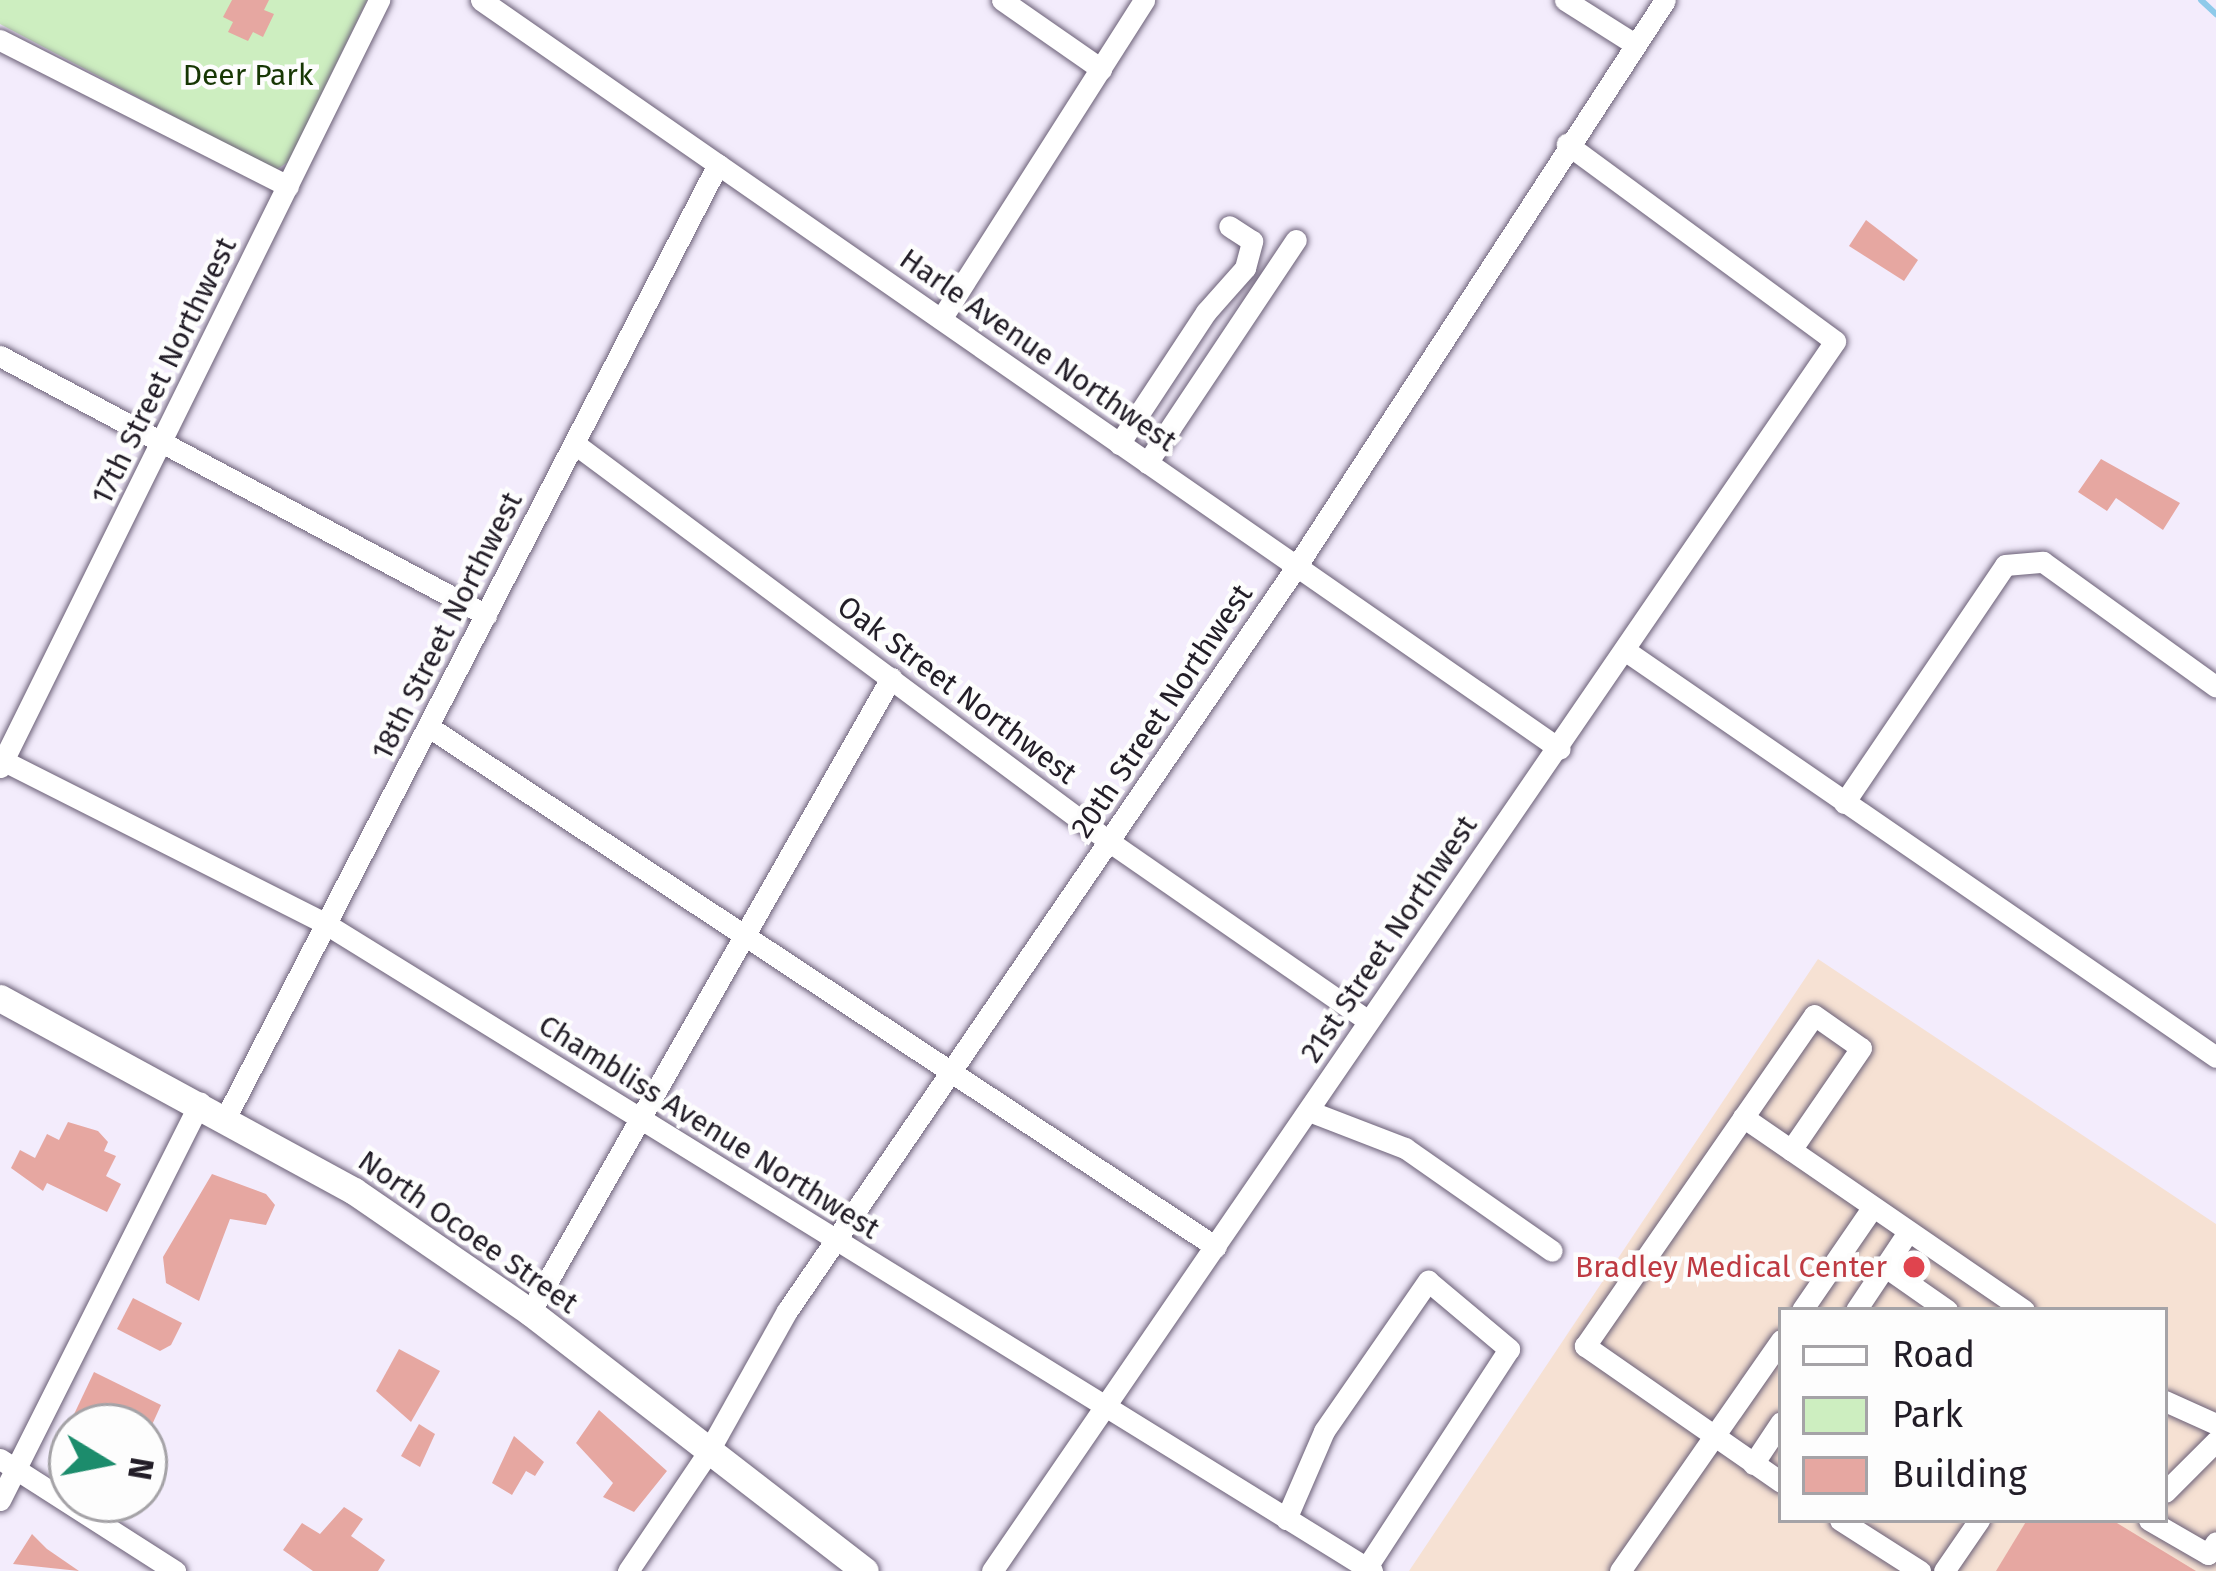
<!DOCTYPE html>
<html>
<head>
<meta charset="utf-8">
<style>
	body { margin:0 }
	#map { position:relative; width:2216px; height:1571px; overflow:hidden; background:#f3ecfc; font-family:"Fira Sans",sans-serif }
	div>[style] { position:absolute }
	.medical>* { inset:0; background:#f6e1d3 }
	.green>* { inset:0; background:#cdeec0 }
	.stream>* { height:6px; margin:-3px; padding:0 3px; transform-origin:3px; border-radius:3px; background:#8ecaea }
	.building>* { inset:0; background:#e6a7a1 }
	.roads { filter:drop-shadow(0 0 3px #6a5f76) drop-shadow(0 0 3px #6a5f76) }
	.minor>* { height:21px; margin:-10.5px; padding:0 10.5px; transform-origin:10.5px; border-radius:10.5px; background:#fff }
	.major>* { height:27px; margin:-13.5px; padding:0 13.5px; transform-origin:13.5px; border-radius:13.5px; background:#fff }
	.dots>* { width:33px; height:33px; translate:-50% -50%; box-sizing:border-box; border:6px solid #fdfdfd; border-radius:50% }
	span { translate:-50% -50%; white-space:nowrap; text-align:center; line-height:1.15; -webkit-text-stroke:9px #fdfdfd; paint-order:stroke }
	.park-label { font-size:30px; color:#173704 }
	.street-label { font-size:30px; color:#221d27 }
	.health-label { font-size:30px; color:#be3a42 }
	.right { translate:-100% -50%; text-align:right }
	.legend { position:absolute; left:1778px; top:1307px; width:390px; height:216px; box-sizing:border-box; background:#fdfdfd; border:3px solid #a5a3a7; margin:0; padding:15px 21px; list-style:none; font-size:36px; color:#221d27 }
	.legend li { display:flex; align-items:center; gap:24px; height:60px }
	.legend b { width:60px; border:3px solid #a5a3a7 }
	.north { position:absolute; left:48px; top:1403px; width:120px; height:120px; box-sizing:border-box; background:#fdfdfd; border:3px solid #a5a3a7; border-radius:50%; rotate:100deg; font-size:33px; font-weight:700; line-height:48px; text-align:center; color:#221d27 }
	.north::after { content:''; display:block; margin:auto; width:42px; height:54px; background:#1c8c6c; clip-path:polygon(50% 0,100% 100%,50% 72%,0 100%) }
</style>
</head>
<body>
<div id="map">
	<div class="medical">
		<i style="clip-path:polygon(evenodd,1818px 959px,2216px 1224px,2216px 1571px,1409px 1571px,1818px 959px,1781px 1310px,2165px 1310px,2165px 1520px,1781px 1520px,1781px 1310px)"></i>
	</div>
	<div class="green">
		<i style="clip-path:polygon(0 0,367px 0,288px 162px,276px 170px,0 24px)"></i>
	</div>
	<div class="stream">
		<i style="left:2201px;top:0;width:21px;rotate:43deg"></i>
	</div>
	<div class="building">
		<i style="clip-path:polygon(232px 0,269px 0,264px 10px,274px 14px,263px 37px,253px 32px,248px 41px,228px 32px,233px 22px,223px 17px)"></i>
		<i style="clip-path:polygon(1866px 220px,1918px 260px,1904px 281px,1849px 246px)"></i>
		<i style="clip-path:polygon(2101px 459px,2180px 503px,2163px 530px,2116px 498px,2107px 511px,2078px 492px)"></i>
		<i style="clip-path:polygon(68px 1122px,98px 1131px,108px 1142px,104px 1151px,116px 1156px,106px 1176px,121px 1184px,107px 1212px,47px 1183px,43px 1191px,11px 1168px,20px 1150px,35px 1158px,47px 1134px,59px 1140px)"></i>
		<i style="clip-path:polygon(212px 1174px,266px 1194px,275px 1205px,266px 1225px,230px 1219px,199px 1301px,166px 1283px,163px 1257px)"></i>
		<i style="clip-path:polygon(133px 1298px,182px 1323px,171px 1345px,160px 1351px,117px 1329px)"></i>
		<i style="clip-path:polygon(399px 1349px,440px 1371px,411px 1422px,376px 1391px)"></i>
		<i style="clip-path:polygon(94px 1372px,161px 1405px,151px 1427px,68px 1427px)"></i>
		<i style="clip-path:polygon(599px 1410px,667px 1471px,634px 1512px,603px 1497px,613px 1483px,576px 1443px)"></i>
		<i style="clip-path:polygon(419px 1424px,435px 1434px,420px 1467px,401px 1456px)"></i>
		<i style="clip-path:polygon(514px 1436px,544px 1462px,535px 1476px,526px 1471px,512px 1495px,492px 1483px)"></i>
		<i style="clip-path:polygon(344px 1507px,363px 1519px,351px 1536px,385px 1560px,378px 1571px,313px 1571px,283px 1550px,302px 1523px,320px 1534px)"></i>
		<i style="clip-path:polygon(2027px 1520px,2112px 1520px,2196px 1571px,1996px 1571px)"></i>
		<i style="clip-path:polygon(32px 1534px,47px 1549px,79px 1571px,13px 1564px)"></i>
	</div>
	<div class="roads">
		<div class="minor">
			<i style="left:481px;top:0;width:1313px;rotate:34.77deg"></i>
			<i style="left:1002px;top:0;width:121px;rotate:34.9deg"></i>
			<i style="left:1565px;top:0;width:80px;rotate:32.3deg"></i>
			<i style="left:0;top:40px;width:323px;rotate:26.9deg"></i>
			<i style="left:941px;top:319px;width:378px;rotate:-57.5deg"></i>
			<i style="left:0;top:356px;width:551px;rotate:28.05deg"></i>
			<i style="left:575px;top:444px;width:667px;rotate:36.65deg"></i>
			<i style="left:1110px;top:842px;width:311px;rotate:34.7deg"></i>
			<i style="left:1119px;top:444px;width:158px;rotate:-56.6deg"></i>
			<i style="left:1206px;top:312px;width:59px;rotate:-48.4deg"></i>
			<i style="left:1245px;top:268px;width:28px;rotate:-75deg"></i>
			<i style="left:1252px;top:241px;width:27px;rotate:-147deg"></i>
			<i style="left:1147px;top:463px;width:268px;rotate:-56.3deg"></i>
			<i style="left:1626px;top:651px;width:716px;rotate:34.53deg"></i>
			<i style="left:429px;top:727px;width:943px;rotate:33.45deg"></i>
			<i style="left:0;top:759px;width:365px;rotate:26.8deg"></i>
			<i style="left:326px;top:924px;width:1230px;rotate:31.74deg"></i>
			<i style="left:0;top:767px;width:856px;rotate:-63.7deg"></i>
			<i style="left:1844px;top:803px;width:287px;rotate:-55.9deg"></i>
			<i style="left:2005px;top:565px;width:38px;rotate:-5deg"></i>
			<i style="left:2043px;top:562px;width:213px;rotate:35.8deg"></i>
			<i style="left:1309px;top:1111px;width:103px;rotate:21.1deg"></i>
			<i style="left:1405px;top:1148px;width:179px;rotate:35deg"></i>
			<i style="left:227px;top:1115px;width:1070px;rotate:-62.69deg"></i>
			<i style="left:1743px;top:1117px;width:341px;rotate:34.5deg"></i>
			<i style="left:1884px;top:1266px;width:77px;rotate:34.9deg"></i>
			<i style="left:1802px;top:1310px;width:124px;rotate:-55.5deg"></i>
			<i style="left:1856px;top:1310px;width:94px;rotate:-56.3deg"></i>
			<i style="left:530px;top:1312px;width:730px;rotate:-60.34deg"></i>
			<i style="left:2165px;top:1401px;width:56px;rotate:24.3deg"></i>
			<i style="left:0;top:1459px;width:208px;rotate:32.6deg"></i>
			<i style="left:1753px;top:1464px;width:50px;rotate:-56.3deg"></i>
			<i style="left:1781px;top:1482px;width:239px;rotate:-145.2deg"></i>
			<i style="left:1585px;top:1346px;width:402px;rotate:-55.3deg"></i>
			<i style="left:1814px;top:1015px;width:57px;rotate:35.1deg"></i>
			<i style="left:1861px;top:1048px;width:124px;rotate:124.5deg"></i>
			<i style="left:2165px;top:1492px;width:72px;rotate:-45deg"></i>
			<i style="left:0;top:1500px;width:445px;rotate:-63.3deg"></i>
			<i style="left:1286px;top:1519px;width:96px;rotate:-66.6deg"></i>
			<i style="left:1324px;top:1431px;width:183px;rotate:-55.3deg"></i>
			<i style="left:1428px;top:1281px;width:106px;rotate:40deg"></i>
			<i style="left:1509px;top:1349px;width:262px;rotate:123.1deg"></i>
			<i style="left:1840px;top:1520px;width:95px;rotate:32.5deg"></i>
			<i style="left:2149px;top:1520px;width:68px;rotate:30deg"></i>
			<i style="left:2208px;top:1554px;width:14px;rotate:-56deg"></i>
			<i style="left:628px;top:1571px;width:141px;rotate:-56deg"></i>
			<i style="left:707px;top:1454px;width:164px;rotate:-60.8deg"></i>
			<i style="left:787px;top:1311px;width:901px;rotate:-55.62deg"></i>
			<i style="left:1296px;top:567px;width:676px;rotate:-56.94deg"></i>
			<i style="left:992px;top:1571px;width:1491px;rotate:-55.57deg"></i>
			<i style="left:1835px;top:341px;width:333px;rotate:-143.7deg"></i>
			<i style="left:1620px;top:1571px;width:282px;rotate:-55.1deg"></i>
			<i style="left:1944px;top:1571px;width:62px;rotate:-55.5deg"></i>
		</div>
		<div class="major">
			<i style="left:0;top:998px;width:403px;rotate:28.6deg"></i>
			<i style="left:354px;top:1191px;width:214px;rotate:34.5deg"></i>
			<i style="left:530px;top:1312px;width:423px;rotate:37.7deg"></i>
		</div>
	</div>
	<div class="dots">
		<i style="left:1914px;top:1267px;background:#e0444e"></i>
	</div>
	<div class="park-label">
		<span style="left:248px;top:75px">Deer Park</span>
	</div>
	<div class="street-label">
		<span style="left:1038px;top:350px;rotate:35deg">Harle Avenue Northwest</span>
		<span style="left:164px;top:371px;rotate:-64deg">17th Street Northwest</span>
		<span style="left:447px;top:626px;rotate:-63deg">18th Street Northwest</span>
		<span style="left:957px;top:690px;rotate:37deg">Oak Street Northwest</span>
		<span style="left:1162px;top:711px;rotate:-56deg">20th Street Northwest</span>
		<span style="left:1389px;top:939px;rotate:-56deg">21st Street Northwest</span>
		<span style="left:709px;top:1127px;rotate:32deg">Chambliss Avenue Northwest</span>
		<span style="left:468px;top:1232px;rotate:35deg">North Ocoee Street</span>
	</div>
	<div class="health-label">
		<span class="right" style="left:1887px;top:1267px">Bradley Medical Center</span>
	</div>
	<ul class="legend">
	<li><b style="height:15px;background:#fff"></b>Road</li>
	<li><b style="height:33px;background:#cdeec0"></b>Park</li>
	<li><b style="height:33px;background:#e6a7a1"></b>Building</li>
	</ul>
	<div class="north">N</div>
</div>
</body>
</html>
